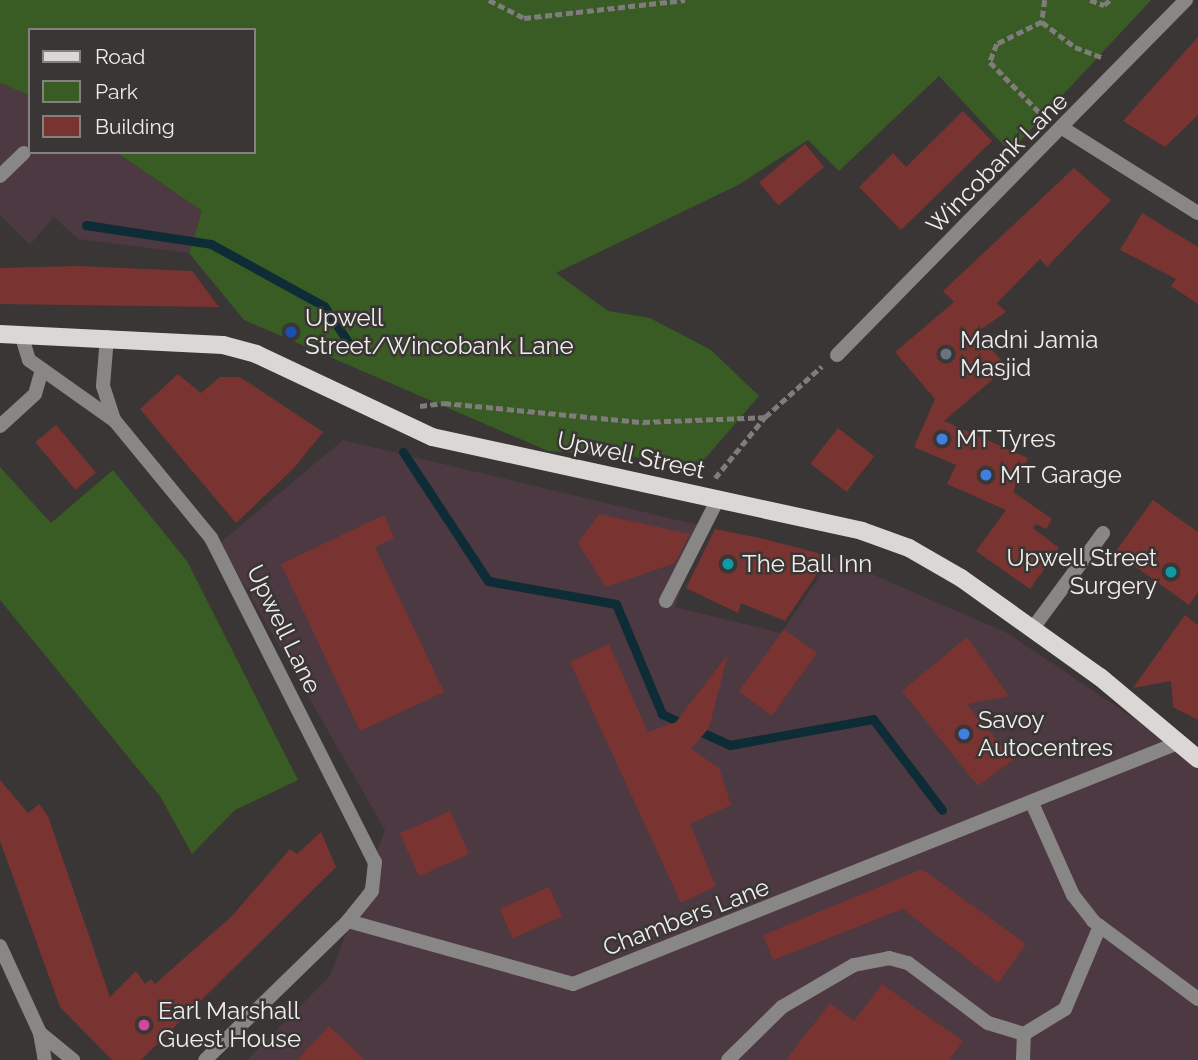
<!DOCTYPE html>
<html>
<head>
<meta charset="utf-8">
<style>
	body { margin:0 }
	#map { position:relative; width:1198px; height:1060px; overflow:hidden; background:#3a3635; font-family:Raleway,sans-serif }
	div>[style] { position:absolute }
	.industrial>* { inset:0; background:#4c3941 }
	.green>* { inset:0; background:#385c23 }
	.stream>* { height:9px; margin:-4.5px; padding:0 4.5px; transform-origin:4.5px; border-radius:4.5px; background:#0e2c36 }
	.building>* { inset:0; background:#793431; transform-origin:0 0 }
	.path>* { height:4.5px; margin-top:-2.25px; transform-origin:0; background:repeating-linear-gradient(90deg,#807c7b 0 7px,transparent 0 10.5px) }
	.lane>* { height:14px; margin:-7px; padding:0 7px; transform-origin:7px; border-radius:7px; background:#898786 }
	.street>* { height:14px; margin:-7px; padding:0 7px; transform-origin:7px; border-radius:7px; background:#898786 }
	.primary>* { height:18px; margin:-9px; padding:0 9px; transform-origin:9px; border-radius:9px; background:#dbd7d5 }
	.dots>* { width:19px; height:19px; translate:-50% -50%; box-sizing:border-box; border:4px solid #3a3635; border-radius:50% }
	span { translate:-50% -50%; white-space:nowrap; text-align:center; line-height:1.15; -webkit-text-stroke:5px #3a3635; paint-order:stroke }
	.street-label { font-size:24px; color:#f0eeec }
	.poi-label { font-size:24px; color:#f0eeec }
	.left { translate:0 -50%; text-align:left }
	.right { translate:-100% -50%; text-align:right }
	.legend { position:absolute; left:28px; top:28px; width:228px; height:126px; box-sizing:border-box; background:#3a3635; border:2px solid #83807e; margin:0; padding:9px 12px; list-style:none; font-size:21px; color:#f0eeec }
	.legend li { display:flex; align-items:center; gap:14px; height:35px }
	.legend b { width:35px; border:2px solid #83807e }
</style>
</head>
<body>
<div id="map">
	<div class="industrial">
		<i style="clip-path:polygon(0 83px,30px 96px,30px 152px,116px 152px,202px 211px,189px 253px,78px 239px,54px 217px,30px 245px,0 215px)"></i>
		<i style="clip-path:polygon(343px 440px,702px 526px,675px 607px,781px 633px,833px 557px,1007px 633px,1198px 761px,1198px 1060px,247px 1060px,330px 976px,385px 830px,220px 543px)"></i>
	</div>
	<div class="green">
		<i style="clip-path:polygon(0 0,1151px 0,1010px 152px,939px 76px,839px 171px,808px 140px,738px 185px,556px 273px,608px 311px,650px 318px,711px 350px,759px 396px,702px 462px,548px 451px,244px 320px,189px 253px,202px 211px,116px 152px,254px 152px,254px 30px,30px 30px,30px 96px,0 83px)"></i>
		<i style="clip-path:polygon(0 467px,51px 523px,113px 470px,187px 561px,298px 780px,235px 810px,192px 854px,160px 796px,0 600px)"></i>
	</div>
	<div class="stream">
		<i style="left:86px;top:225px;width:126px;rotate:8.6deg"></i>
		<i style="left:211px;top:244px;width:129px;rotate:28.8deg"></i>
		<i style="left:324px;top:306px;width:50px;rotate:56.3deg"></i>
		<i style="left:403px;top:452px;width:154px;rotate:56.6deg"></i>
		<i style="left:488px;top:581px;width:130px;rotate:10.2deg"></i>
		<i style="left:616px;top:604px;width:119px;rotate:67.3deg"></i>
		<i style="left:662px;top:714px;width:75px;rotate:24.5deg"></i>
		<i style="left:730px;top:745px;width:145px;rotate:-10.3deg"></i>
		<i style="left:873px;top:719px;width:114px;rotate:52.8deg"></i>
	</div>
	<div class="building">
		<i style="clip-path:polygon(1198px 37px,1198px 115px,1165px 147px,1123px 121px)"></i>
		<i style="clip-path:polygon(963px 111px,992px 141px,901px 230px,859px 187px,893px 153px,906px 167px)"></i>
		<i style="left:805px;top:144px;width:30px;height:60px;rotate:50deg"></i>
		<i style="clip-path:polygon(1074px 168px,1111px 200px,1047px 267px,1040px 259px,997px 303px,1006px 312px,977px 332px,1007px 367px,944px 421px,1028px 458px,1013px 492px,1052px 519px,1046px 529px,1036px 524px,1033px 528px,1059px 548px,1030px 589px,976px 551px,1006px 510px,947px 484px,956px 465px,914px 447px,935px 399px,895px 352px,954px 302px,943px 291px)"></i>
		<i style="clip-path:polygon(1142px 213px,1198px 247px,1198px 304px,1171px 286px,1176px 279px,1120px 250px)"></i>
		<i style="clip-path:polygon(77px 266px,192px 271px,219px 307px,0 304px,0 268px)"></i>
		<i style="clip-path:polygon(178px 374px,201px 393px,220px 377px,240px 377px,323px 432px,294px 468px,236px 523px,140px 409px)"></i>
		<i style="left:56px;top:425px;width:62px;height:27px;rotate:50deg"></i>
		<i style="left:838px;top:428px;width:46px;height:45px;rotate:38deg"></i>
		<i style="clip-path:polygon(1153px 500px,1198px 532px,1198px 592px,1189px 605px,1115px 552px)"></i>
		<i style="clip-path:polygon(599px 514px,690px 534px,675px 563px,606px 587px,578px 543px)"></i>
		<i style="clip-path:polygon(384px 515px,394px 538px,375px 547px,444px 692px,360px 731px,281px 564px)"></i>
		<i style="clip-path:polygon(715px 529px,764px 539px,829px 556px,785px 621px,741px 603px,738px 613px,686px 588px)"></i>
		<i style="clip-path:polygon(1185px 615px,1198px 625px,1198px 720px,1173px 707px,1171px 681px,1133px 688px)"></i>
		<i style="left:784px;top:629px;width:41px;height:77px;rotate:36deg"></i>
		<i style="clip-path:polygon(967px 637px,1009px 696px,967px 704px,1013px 760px,978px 786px,902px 691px)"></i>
		<i style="clip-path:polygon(609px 644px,648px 732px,676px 722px,728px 654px,709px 728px,691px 749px,719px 768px,731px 805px,690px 824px,716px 886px,681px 903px,570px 662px)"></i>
		<i style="clip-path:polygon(0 780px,28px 813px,39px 804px,48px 816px,110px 997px,136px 971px,145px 984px,151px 979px,155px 984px,233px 915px,290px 849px,297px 854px,321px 832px,336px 867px,141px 1060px,112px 1060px,60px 1007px,0 841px)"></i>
		<i style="left:450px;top:811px;width:47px;height:55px;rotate:66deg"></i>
		<i style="clip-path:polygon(922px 869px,1026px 944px,998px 983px,903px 909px,773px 960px,763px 935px)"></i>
		<i style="left:549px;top:887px;width:32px;height:54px;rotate:66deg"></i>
		<i style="clip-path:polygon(882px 984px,963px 1041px,949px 1060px,786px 1060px,830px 1003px,854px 1021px)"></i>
		<i style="clip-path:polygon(329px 1026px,365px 1060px,297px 1060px)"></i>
	</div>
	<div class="path">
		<i style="left:489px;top:0;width:39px;rotate:27deg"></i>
		<i style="left:524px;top:18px;width:162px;rotate:-6.4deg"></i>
		<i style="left:1045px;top:0;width:22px;rotate:98deg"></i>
		<i style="left:1042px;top:22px;width:41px;rotate:37.1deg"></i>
		<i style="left:1075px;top:47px;width:30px;rotate:21deg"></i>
		<i style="left:1090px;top:0;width:15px;rotate:20deg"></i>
		<i style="left:1104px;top:5px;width:8px;rotate:-40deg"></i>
		<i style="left:1042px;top:22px;width:50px;rotate:153.9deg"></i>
		<i style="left:997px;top:44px;width:19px;rotate:111deg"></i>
		<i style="left:990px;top:62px;width:77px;rotate:45.5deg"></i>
		<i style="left:420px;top:406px;width:24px;rotate:-7deg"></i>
		<i style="left:444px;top:403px;width:200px;rotate:5.5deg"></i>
		<i style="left:643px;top:422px;width:122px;rotate:-2.3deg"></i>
		<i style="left:715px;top:478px;width:79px;rotate:-50.7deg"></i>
		<i style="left:765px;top:417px;width:76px;rotate:-41.8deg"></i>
	</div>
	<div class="lane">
		<i style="left:0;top:176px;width:33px;rotate:-44deg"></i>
		<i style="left:666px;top:601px;width:114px;rotate:-63deg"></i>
		<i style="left:1033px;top:628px;width:118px;rotate:-53.6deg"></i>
		<i style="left:728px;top:1060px;width:76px;rotate:-44.5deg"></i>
		<i style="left:782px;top:1007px;width:83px;rotate:-30.3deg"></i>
		<i style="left:854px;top:965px;width:36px;rotate:-11deg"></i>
		<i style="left:889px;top:958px;width:20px;rotate:15deg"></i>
		<i style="left:908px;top:963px;width:100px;rotate:36.9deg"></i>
		<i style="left:988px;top:1023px;width:38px;rotate:17deg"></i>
		<i style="left:1024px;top:1034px;width:48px;rotate:-31.4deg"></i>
		<i style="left:1065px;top:1009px;width:90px;rotate:-67.1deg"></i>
		<i style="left:1023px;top:1060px;width:26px;rotate:-88deg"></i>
	</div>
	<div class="street">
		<i style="left:1064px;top:129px;width:158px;rotate:32.1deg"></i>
		<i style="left:21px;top:334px;width:27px;rotate:73deg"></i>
		<i style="left:29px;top:360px;width:105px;rotate:35.3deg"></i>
		<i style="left:115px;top:421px;width:151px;rotate:50.6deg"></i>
		<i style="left:211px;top:538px;width:363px;rotate:63.2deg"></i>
		<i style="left:375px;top:862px;width:29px;rotate:96deg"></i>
		<i style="left:372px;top:891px;width:38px;rotate:129deg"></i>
		<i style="left:348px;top:921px;width:199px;rotate:135.8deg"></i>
		<i style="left:107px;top:337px;width:49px;rotate:94.7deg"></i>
		<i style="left:103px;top:386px;width:35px;rotate:72deg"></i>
		<i style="left:837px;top:355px;width:498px;rotate:-45.5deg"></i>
		<i style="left:0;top:426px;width:47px;rotate:-42.4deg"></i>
		<i style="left:35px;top:394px;width:22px;rotate:-74deg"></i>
		<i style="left:1032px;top:803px;width:101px;rotate:66deg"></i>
		<i style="left:1073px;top:895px;width:33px;rotate:52deg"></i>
		<i style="left:1093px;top:921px;width:131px;rotate:36.6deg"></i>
		<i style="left:348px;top:921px;width:234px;rotate:15.6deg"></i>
		<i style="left:573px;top:984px;width:651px;rotate:-21.72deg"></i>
		<i style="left:0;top:946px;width:96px;rotate:65.3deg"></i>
		<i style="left:40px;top:1033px;width:27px;rotate:80deg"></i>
		<i style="left:40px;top:1033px;width:43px;rotate:39.3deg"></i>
	</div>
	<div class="primary">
		<i style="left:0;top:334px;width:223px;rotate:2.8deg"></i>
		<i style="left:223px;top:345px;width:34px;rotate:15deg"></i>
		<i style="left:256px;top:354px;width:195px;rotate:25.2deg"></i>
		<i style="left:432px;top:437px;width:440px;rotate:12.3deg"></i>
		<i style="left:862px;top:531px;width:50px;rotate:19.9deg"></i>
		<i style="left:909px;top:548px;width:60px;rotate:30deg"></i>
		<i style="left:961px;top:578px;width:171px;rotate:35.5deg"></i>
		<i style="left:1100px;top:677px;width:128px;rotate:39.9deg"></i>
	</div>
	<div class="dots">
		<i style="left:291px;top:332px;background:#1a4fb4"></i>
		<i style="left:946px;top:354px;background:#6b7280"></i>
		<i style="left:942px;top:439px;background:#3f7fe0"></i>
		<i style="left:986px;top:475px;background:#3f7fe0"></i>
		<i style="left:728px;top:564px;background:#0f9aa8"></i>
		<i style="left:1171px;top:572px;background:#0f9aa8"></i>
		<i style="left:964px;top:734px;background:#3f7fe0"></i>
		<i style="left:144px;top:1025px;background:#d1479c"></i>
	</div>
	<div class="street-label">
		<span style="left:997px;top:163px;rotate:-45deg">Wincobank Lane</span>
		<span style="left:631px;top:455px;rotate:12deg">Upwell Street</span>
		<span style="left:284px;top:629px;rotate:64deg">Upwell Lane</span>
		<span style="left:686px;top:917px;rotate:-21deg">Chambers Lane</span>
	</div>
	<div class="poi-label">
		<span class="left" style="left:305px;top:332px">Upwell<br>Street/Wincobank Lane</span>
		<span class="left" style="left:960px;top:354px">Madni Jamia<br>Masjid</span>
		<span class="left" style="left:956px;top:439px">MT Tyres</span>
		<span class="left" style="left:1000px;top:475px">MT Garage</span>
		<span class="right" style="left:1157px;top:572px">Upwell Street<br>Surgery</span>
		<span class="left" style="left:742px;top:564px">The Ball Inn</span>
		<span class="left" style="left:978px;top:734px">Savoy<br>Autocentres</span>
		<span class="left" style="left:158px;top:1025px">Earl Marshall<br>Guest House</span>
	</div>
	<ul class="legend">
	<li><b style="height:9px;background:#dbd7d5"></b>Road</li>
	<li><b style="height:19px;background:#385c23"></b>Park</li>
	<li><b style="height:19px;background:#793431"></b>Building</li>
	</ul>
</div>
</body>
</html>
